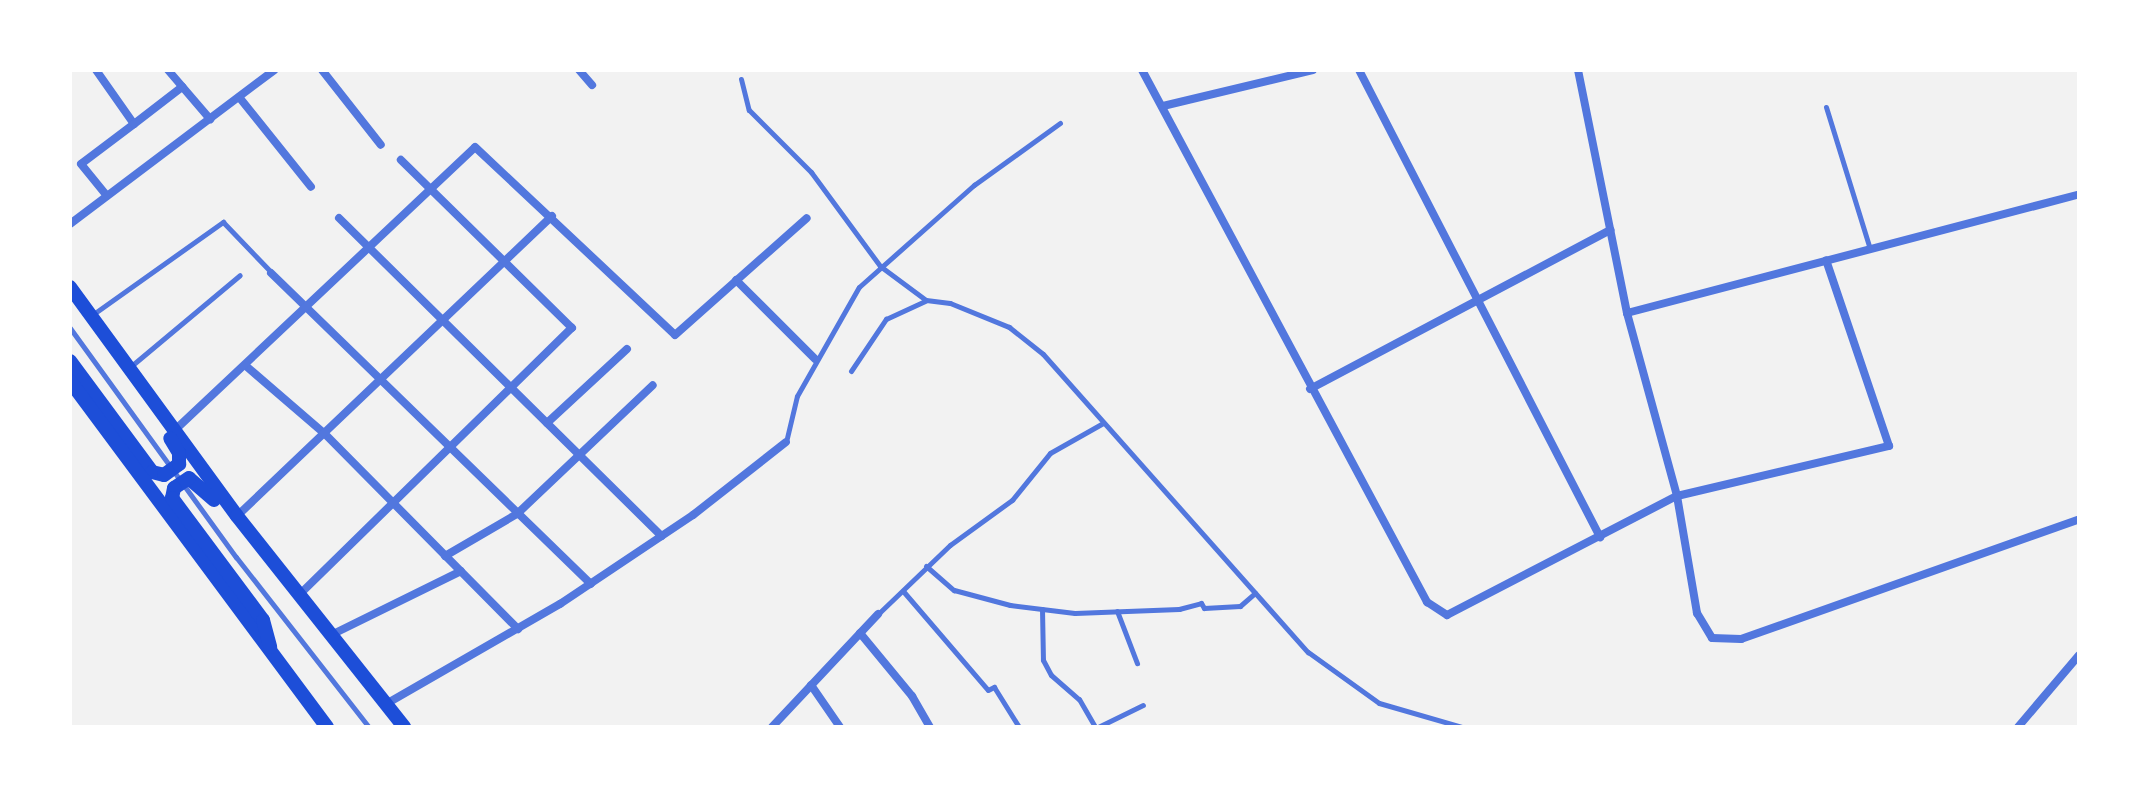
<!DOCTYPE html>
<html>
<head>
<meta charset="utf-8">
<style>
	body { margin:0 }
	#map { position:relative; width:2149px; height:797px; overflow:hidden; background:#f2f2f2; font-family:Jost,sans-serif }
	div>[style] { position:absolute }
	.service>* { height:5px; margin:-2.5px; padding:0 2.5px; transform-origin:2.5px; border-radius:2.5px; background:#5277de }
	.minor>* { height:8px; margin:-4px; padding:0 4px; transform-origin:4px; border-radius:4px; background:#5277de }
	.primary>* { height:14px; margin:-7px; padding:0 7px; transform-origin:7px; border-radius:7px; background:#1d4ed8 }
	span { translate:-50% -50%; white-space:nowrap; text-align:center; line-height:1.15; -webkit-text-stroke:8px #fff; paint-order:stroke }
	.frame { position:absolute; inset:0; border:72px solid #fff; pointer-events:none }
</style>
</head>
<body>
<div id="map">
	<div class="service">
		<i style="left:741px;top:79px;width:32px;rotate:76deg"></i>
		<i style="left:749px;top:110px;width:88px;rotate:45deg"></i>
		<i style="left:811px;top:172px;width:117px;rotate:53.7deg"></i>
		<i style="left:880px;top:266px;width:57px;rotate:36.5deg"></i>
		<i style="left:926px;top:300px;width:24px;rotate:7deg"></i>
		<i style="left:950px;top:303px;width:64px;rotate:22.1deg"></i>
		<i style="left:1009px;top:327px;width:43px;rotate:38.5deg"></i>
		<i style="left:1043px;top:354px;width:399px;rotate:48.4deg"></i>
		<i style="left:1308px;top:652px;width:87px;rotate:35.7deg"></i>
		<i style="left:1379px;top:703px;width:86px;rotate:16.1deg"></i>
		<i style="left:1826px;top:107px;width:149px;rotate:72.8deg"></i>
		<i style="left:92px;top:315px;width:161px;rotate:-35.4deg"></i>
		<i style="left:223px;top:222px;width:69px;rotate:46.2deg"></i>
		<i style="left:70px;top:328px;width:283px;rotate:54.1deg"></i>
		<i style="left:236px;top:557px;width:216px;rotate:52deg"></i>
		<i style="left:130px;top:367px;width:143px;rotate:-39.9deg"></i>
		<i style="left:851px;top:371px;width:63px;rotate:-56.1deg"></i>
		<i style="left:886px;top:319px;width:43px;rotate:-24.8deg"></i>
		<i style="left:786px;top:442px;width:47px;rotate:-76.6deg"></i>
		<i style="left:797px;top:396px;width:125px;rotate:-60.4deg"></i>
		<i style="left:859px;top:287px;width:154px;rotate:-41.6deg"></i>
		<i style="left:974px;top:185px;width:106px;rotate:-35.8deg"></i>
		<i style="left:926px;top:566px;width:37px;rotate:41deg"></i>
		<i style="left:954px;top:590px;width:58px;rotate:15deg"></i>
		<i style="left:1010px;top:605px;width:65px;rotate:7deg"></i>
		<i style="left:1075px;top:613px;width:104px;rotate:-2.2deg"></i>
		<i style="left:1179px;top:609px;width:23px;rotate:-15deg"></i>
		<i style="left:1201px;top:603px;width:6px;rotate:59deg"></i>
		<i style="left:1204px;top:608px;width:36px;rotate:-3deg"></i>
		<i style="left:1240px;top:606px;width:20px;rotate:-41deg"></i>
		<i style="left:903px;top:591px;width:130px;rotate:49.4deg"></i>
		<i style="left:988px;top:690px;width:7px;rotate:-27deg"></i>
		<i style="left:994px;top:687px;width:47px;rotate:58deg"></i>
		<i style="left:1042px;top:609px;width:51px;rotate:88.9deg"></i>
		<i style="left:1043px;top:660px;width:17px;rotate:62deg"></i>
		<i style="left:1051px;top:675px;width:37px;rotate:41deg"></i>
		<i style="left:1079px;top:699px;width:32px;rotate:60deg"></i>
		<i style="left:1117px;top:611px;width:56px;rotate:69deg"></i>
		<i style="left:878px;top:614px;width:100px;rotate:-43.8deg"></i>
		<i style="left:950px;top:545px;width:77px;rotate:-36deg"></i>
		<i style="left:1012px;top:500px;width:60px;rotate:-51deg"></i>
		<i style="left:1050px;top:453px;width:61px;rotate:-29.5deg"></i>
		<i style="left:1098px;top:727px;width:50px;rotate:-26.1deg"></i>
	</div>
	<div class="minor">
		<i style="left:96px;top:70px;width:66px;rotate:54.9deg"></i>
		<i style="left:134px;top:124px;width:66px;rotate:143deg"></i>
		<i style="left:81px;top:164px;width:41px;rotate:50.9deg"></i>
		<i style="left:168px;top:70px;width:65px;rotate:49.4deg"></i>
		<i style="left:322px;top:70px;width:95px;rotate:51.8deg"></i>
		<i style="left:579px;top:70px;width:20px;rotate:49deg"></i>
		<i style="left:1142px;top:70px;width:604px;rotate:61.82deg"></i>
		<i style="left:1427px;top:602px;width:24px;rotate:33deg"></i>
		<i style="left:1447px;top:615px;width:259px;rotate:-27.4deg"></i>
		<i style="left:1677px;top:496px;width:218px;rotate:-13.3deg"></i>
		<i style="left:1889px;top:446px;width:196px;rotate:-108.7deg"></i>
		<i style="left:1359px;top:70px;width:526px;rotate:62.7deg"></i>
		<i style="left:1578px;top:70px;width:248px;rotate:78.6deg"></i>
		<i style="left:1627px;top:313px;width:190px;rotate:74.7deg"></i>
		<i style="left:1677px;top:496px;width:119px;rotate:80.3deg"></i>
		<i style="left:1697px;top:613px;width:29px;rotate:59deg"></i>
		<i style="left:1712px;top:638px;width:29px;rotate:2deg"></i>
		<i style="left:1741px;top:639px;width:359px;rotate:-19.5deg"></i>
		<i style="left:239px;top:97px;width:115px;rotate:51.3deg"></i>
		<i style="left:1163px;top:106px;width:154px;rotate:-13.5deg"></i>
		<i style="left:134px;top:124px;width:61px;rotate:-37.6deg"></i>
		<i style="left:339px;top:218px;width:453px;rotate:44.6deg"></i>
		<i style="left:70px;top:224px;width:256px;rotate:-37deg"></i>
		<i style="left:271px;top:273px;width:446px;rotate:44.2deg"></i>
		<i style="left:736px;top:280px;width:112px;rotate:45deg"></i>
		<i style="left:1627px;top:313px;width:467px;rotate:-14.7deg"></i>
		<i style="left:246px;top:366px;width:103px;rotate:40.7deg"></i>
		<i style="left:324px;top:433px;width:276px;rotate:45.3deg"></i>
		<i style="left:1310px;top:389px;width:340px;rotate:-27.9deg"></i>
		<i style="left:547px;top:423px;width:109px;rotate:-42.8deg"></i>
		<i style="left:175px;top:430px;width:412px;rotate:-43.3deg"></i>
		<i style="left:475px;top:147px;width:274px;rotate:43.2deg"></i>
		<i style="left:675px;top:335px;width:176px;rotate:-41.6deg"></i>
		<i style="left:237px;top:516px;width:435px;rotate:-43.6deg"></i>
		<i style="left:445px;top:556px;width:83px;rotate:-30.3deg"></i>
		<i style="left:517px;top:514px;width:187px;rotate:-43.5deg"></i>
		<i style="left:299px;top:595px;width:382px;rotate:-44.4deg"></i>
		<i style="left:572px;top:328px;width:240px;rotate:-135.5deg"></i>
		<i style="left:860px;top:633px;width:82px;rotate:50.5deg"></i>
		<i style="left:912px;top:696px;width:36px;rotate:60deg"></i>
		<i style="left:329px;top:636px;width:147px;rotate:-26.2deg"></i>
		<i style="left:811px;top:685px;width:51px;rotate:55.4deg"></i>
		<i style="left:386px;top:704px;width:201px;rotate:-29.9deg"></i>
		<i style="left:560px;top:604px;width:160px;rotate:-33.8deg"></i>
		<i style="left:693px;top:515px;width:118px;rotate:-38.1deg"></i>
		<i style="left:772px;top:727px;width:155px;rotate:-46.8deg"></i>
		<i style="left:2018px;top:727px;width:94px;rotate:-49.7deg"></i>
	</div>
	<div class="primary">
		<i style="left:70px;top:287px;width:283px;rotate:53.9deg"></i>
		<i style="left:237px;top:516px;width:269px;rotate:51.6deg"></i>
		<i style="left:70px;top:361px;width:138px;rotate:53.5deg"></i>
		<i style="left:152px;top:472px;width:12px;rotate:14deg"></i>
		<i style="left:164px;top:475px;width:19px;rotate:-36deg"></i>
		<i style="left:179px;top:464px;width:11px;rotate:-90deg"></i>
		<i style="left:179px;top:453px;width:17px;rotate:-121deg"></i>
		<i style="left:70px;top:381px;width:431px;rotate:53.4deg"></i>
		<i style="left:214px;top:500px;width:33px;rotate:-139deg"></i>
		<i style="left:189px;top:478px;width:18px;rotate:146deg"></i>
		<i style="left:174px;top:488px;width:10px;rotate:101deg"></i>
		<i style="left:172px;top:498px;width:152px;rotate:53.3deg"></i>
		<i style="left:263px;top:620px;width:28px;rotate:75deg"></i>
	</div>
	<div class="frame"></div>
</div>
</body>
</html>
